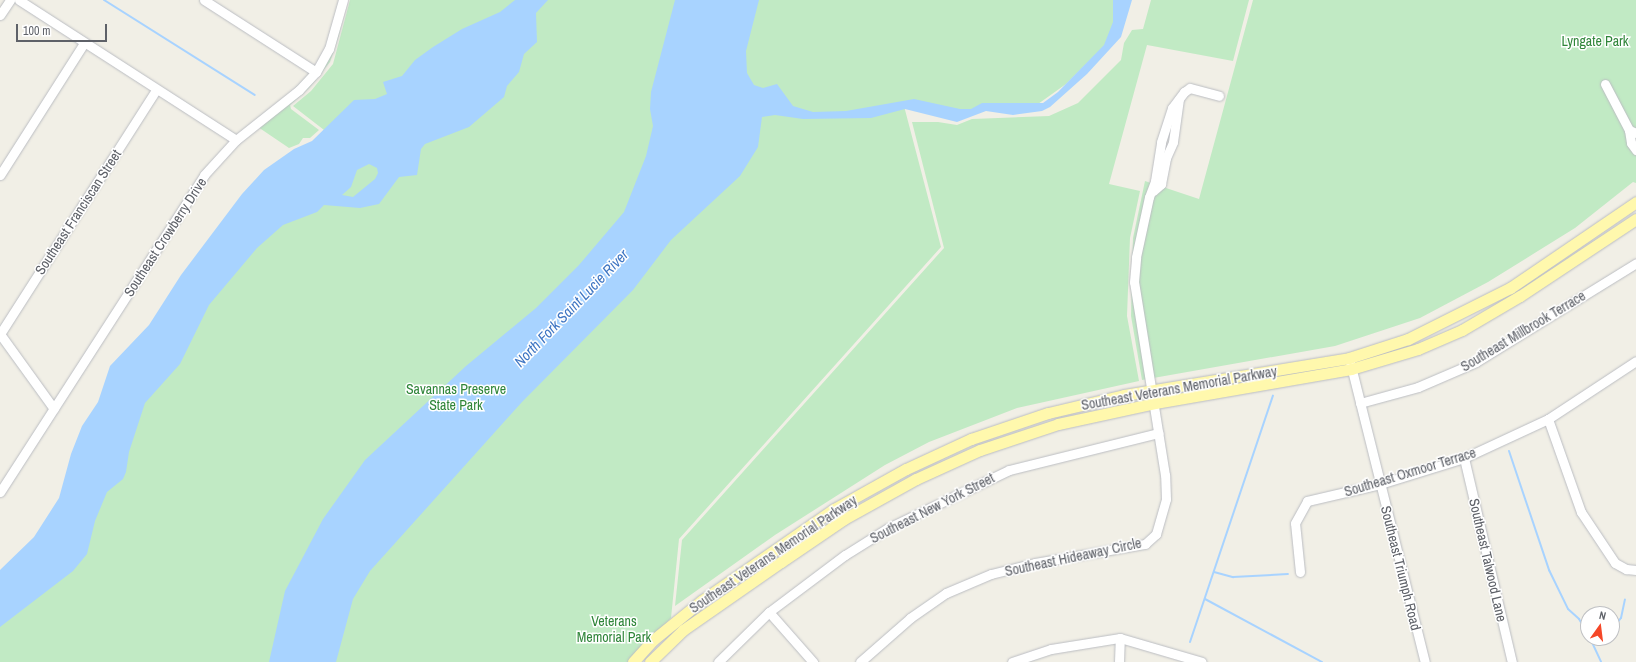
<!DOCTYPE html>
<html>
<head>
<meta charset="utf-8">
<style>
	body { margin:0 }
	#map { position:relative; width:1636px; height:662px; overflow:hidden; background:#f1efe6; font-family:"Archivo Narrow",sans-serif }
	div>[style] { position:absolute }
	.green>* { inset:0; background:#c1eac4 }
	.water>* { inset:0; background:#a8d3ff }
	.stream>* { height:2px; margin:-1px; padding:0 1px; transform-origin:1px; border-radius:1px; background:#a8d3ff }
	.roads { filter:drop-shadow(0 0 1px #bbbdc2) drop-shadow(0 0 1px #bbbdc2) }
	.minor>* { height:9px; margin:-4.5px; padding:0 4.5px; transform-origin:4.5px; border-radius:4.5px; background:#fff }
	.major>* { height:11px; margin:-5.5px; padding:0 5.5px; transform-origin:5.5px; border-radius:5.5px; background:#fff8ad }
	span { translate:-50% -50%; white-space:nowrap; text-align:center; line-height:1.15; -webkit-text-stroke:3px #fff; paint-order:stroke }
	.park-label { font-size:14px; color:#2f8539 }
	.street-label { font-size:14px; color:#5e6168 }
	.water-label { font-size:15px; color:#3f76c3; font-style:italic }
	.north { position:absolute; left:1580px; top:606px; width:40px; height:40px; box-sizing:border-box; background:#fff; border:1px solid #bfc0c3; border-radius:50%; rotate:14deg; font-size:11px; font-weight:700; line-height:16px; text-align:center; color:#5e6168 }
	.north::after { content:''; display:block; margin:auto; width:14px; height:18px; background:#f54728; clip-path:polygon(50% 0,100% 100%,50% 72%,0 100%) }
	.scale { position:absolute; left:16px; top:24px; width:91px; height:18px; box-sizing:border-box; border:2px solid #5e6168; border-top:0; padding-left:5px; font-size:12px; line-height:14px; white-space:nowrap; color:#5e6168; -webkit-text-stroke:3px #fff; paint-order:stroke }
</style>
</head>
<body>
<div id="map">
	<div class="green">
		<i style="clip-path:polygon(346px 0,339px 35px,330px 62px,309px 88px,290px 105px,291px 109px,319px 130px,310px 138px,303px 138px,299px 144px,289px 148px,258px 127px,332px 50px)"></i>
		<i style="clip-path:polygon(350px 0,1119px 0,1113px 37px,1066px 84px,1031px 109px,956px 112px,904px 106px,941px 247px,679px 539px,671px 618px,630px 662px,0 662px,0 594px,92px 454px,337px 140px,293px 106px,311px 91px,333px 64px)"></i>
		<i style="clip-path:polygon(1151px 0,1249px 0,1233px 61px,1147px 45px,1109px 184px,1140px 191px,1130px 238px,1127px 316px,1139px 381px,1017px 408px,929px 442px,885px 465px,775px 535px,675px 606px,682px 540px,944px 248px,912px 122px,938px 122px,957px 125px,972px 119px,1049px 116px,1078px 103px,1121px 60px,1124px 43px,1132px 30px,1143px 29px)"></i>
		<i style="clip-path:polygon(1253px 0,1636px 0,1636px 183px,1633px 182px,1575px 228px,1488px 282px,1420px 318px,1335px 346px,1142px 380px,1131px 316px,1133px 238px,1145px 181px,1199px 199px)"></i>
	</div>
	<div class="water">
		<i style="clip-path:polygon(evenodd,515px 0,548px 0,536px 13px,537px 42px,524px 54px,519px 72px,507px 86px,504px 97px,469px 127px,425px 144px,421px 149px,417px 175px,399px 177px,379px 204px,360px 208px,324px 205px,317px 212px,283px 225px,257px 248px,209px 305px,180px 364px,145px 403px,129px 452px,126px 472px,123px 479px,107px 492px,95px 521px,87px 554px,73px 571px,0 627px,0 570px,34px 537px,59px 498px,71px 454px,82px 426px,98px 402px,110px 366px,149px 325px,181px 275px,242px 194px,264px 170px,294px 149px,312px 141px,354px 100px,375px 99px,387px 94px,383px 82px,402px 76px,415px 60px,433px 47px,462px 29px,500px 12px,515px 0,369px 164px,377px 168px,378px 173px,375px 179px,353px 197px,342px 195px,351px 187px,357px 170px,369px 164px)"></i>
		<i style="clip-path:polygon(675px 0,759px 0,746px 51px,747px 73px,754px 85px,763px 88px,777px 84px,793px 106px,813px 112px,846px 111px,914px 99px,960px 109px,971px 109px,982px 103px,1043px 103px,1058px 92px,1104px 45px,1113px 22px,1113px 0,1132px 0,1121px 37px,1087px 74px,1050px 107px,1042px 111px,1013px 115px,986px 111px,957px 122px,905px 109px,871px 118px,803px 119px,775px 115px,762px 117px,758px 147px,740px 176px,671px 240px,633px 290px,522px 402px,370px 571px,353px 599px,336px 662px,269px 662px,285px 591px,323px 519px,365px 460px,466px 366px,536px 308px,579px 265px,624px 212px,646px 156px,653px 126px,650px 109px,651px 92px)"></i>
	</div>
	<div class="stream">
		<i style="left:104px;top:0;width:178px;rotate:32.2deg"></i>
		<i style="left:1509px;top:451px;width:126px;rotate:71.4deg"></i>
		<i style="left:1549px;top:570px;width:43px;rotate:64deg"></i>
		<i style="left:1568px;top:609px;width:15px;rotate:42deg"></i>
		<i style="left:1579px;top:619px;width:17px;rotate:59deg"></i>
		<i style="left:1214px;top:572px;width:20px;rotate:15deg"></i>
		<i style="left:1233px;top:577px;width:55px;rotate:-3.1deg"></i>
		<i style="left:1205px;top:599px;width:133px;rotate:28.3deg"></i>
		<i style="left:1612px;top:629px;width:14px;rotate:-51deg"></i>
		<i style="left:1621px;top:618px;width:19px;rotate:-78deg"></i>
		<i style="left:1590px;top:638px;width:26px;rotate:65deg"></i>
		<i style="left:1591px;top:641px;width:9px;rotate:-21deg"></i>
		<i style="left:1190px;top:642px;width:260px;rotate:-71.4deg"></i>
	</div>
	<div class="roads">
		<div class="minor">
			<i style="left:19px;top:0;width:258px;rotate:32.8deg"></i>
			<i style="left:204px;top:0;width:133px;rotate:32.7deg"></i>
			<i style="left:0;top:15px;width:18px;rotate:-56deg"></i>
			<i style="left:1605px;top:84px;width:52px;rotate:62.4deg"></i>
			<i style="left:1629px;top:130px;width:8px;rotate:23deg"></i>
			<i style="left:1629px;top:130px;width:13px;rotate:81deg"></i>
			<i style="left:1631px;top:143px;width:9px;rotate:54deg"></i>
			<i style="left:0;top:175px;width:156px;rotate:-57.5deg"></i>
			<i style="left:1153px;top:191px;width:11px;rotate:-41deg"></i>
			<i style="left:1161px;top:184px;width:26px;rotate:-79deg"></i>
			<i style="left:1166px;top:158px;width:17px;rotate:-66deg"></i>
			<i style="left:1173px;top:142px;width:43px;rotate:-82.1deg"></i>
			<i style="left:0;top:334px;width:290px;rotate:-57.4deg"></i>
			<i style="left:0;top:334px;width:92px;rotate:54.2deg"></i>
			<i style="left:1349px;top:358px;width:313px;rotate:76deg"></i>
			<i style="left:1360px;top:403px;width:60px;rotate:-15.4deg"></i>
			<i style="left:1418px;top:387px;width:63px;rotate:-23.3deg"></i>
			<i style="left:1476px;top:362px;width:188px;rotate:-31.7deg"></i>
			<i style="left:1548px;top:419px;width:99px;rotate:70.5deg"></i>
			<i style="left:1581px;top:512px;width:61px;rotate:56.3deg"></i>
			<i style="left:1615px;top:563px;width:13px;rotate:29deg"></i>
			<i style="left:1626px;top:569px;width:10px;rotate:6deg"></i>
			<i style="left:1464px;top:458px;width:210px;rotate:76.8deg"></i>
			<i style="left:0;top:492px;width:377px;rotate:-57.2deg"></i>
			<i style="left:204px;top:175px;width:47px;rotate:-47.6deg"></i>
			<i style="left:236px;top:140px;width:80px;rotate:-38.4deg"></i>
			<i style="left:299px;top:90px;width:25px;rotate:-47deg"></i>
			<i style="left:316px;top:72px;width:26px;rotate:-61deg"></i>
			<i style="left:329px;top:49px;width:51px;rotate:-74.1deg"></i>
			<i style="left:1300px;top:572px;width:49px;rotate:-95.8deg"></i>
			<i style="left:1295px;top:523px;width:25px;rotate:-61deg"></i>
			<i style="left:1307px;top:501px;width:75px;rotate:-13.1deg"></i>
			<i style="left:1380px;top:484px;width:88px;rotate:-17.2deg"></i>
			<i style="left:1464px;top:458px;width:93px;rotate:-24.9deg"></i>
			<i style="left:1548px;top:419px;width:105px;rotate:-33.4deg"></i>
			<i style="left:769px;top:612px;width:67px;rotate:48.7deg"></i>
			<i style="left:718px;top:662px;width:71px;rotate:-44.4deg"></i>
			<i style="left:769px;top:612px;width:95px;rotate:-36.9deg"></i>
			<i style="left:845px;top:555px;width:51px;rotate:-32.1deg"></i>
			<i style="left:888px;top:528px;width:134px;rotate:-25.6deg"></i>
			<i style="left:1009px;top:470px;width:154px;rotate:-13.9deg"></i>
			<i style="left:860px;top:662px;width:67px;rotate:-41.3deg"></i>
			<i style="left:910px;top:618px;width:44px;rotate:-34.8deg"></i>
			<i style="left:946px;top:593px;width:49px;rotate:-22.9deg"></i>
			<i style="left:991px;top:574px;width:45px;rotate:-14deg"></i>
			<i style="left:1035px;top:563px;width:112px;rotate:-9.8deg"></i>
			<i style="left:1145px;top:544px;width:15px;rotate:-42deg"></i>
			<i style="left:1156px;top:534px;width:36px;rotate:-74deg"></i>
			<i style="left:1166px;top:499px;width:24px;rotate:-92deg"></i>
			<i style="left:1165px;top:475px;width:195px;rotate:-99.1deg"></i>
			<i style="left:1134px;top:282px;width:25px;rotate:-85deg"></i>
			<i style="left:1136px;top:257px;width:61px;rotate:-77.8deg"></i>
			<i style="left:1149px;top:197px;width:17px;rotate:-69deg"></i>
			<i style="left:1155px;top:181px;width:39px;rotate:-81deg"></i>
			<i style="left:1161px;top:142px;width:36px;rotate:-72deg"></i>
			<i style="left:1172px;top:108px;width:20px;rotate:-53deg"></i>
			<i style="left:1184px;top:92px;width:7px;rotate:-34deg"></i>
			<i style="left:1190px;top:88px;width:30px;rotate:15deg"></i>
			<i style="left:1012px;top:662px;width:41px;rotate:-18.4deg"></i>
			<i style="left:1051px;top:649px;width:70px;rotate:-9.1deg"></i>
			<i style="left:1120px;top:638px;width:85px;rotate:16.3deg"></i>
			<i style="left:1119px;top:662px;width:24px;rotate:-88deg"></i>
		</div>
		<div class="major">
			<i style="left:633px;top:662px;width:30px;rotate:-48deg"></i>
			<i style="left:653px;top:640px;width:62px;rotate:-39.1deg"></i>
			<i style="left:701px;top:601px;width:162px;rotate:-34.7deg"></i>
			<i style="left:834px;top:509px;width:82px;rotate:-29.1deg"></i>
			<i style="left:906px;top:469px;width:72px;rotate:-24.8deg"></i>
			<i style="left:971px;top:439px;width:81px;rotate:-18.7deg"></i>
			<i style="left:1048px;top:413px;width:78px;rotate:-13.3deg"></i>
			<i style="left:1124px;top:395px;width:228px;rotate:-9.3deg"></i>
			<i style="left:1349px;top:358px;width:62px;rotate:-17.9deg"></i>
			<i style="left:1408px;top:339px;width:114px;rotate:-26.6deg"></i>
			<i style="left:1510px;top:288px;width:153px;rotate:-34.3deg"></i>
			<i style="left:650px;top:662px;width:46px;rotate:-44.1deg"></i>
			<i style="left:683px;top:630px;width:119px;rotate:-34.8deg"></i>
			<i style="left:781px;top:562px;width:76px;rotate:-34.3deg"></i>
			<i style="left:844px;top:519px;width:82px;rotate:-29.1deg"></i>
			<i style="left:916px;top:479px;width:70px;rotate:-24.4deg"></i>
			<i style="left:980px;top:450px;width:82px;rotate:-18.4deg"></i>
			<i style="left:1058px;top:424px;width:99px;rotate:-12.2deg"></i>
			<i style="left:1155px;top:403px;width:199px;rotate:-9.8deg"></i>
			<i style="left:1351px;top:369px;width:70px;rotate:-16.6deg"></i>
			<i style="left:1418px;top:349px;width:48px;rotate:-23.4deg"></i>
			<i style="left:1462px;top:330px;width:67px;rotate:-30.4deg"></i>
			<i style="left:1520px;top:296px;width:139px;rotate:-33.6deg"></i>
		</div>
	</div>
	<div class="park-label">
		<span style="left:1595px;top:41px">Lyngate Park</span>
		<span style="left:456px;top:397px">Savannas Preserve<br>State Park</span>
		<span style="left:614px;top:629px">Veterans<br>Memorial Park</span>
	</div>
	<div class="street-label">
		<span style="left:78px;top:212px;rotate:-57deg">Southeast Franciscan Street</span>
		<span style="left:165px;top:237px;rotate:-57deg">Southeast Crowberry Drive</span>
		<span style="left:1523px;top:331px;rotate:-31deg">Southeast Millbrook Terrace</span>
		<span style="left:1179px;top:388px;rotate:-10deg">Southeast Veterans Memorial Parkway</span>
		<span style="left:1410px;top:472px;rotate:-17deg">Southeast Oxmoor Terrace</span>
		<span style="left:932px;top:508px;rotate:-27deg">Southeast New York Street</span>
		<span style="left:773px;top:554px;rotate:-34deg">Southeast Veterans Memorial Parkway</span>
		<span style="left:1073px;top:557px;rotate:-12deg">Southeast Hideaway Circle</span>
		<span style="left:1488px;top:560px;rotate:77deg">Southeast Talwood Lane</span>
		<span style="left:1401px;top:568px;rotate:76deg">Southeast Triumph Road</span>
	</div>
	<div class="water-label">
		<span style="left:571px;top:308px;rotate:-46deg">North Fork Saint Lucie River</span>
	</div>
	<div class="north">N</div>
	<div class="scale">100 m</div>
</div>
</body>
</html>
